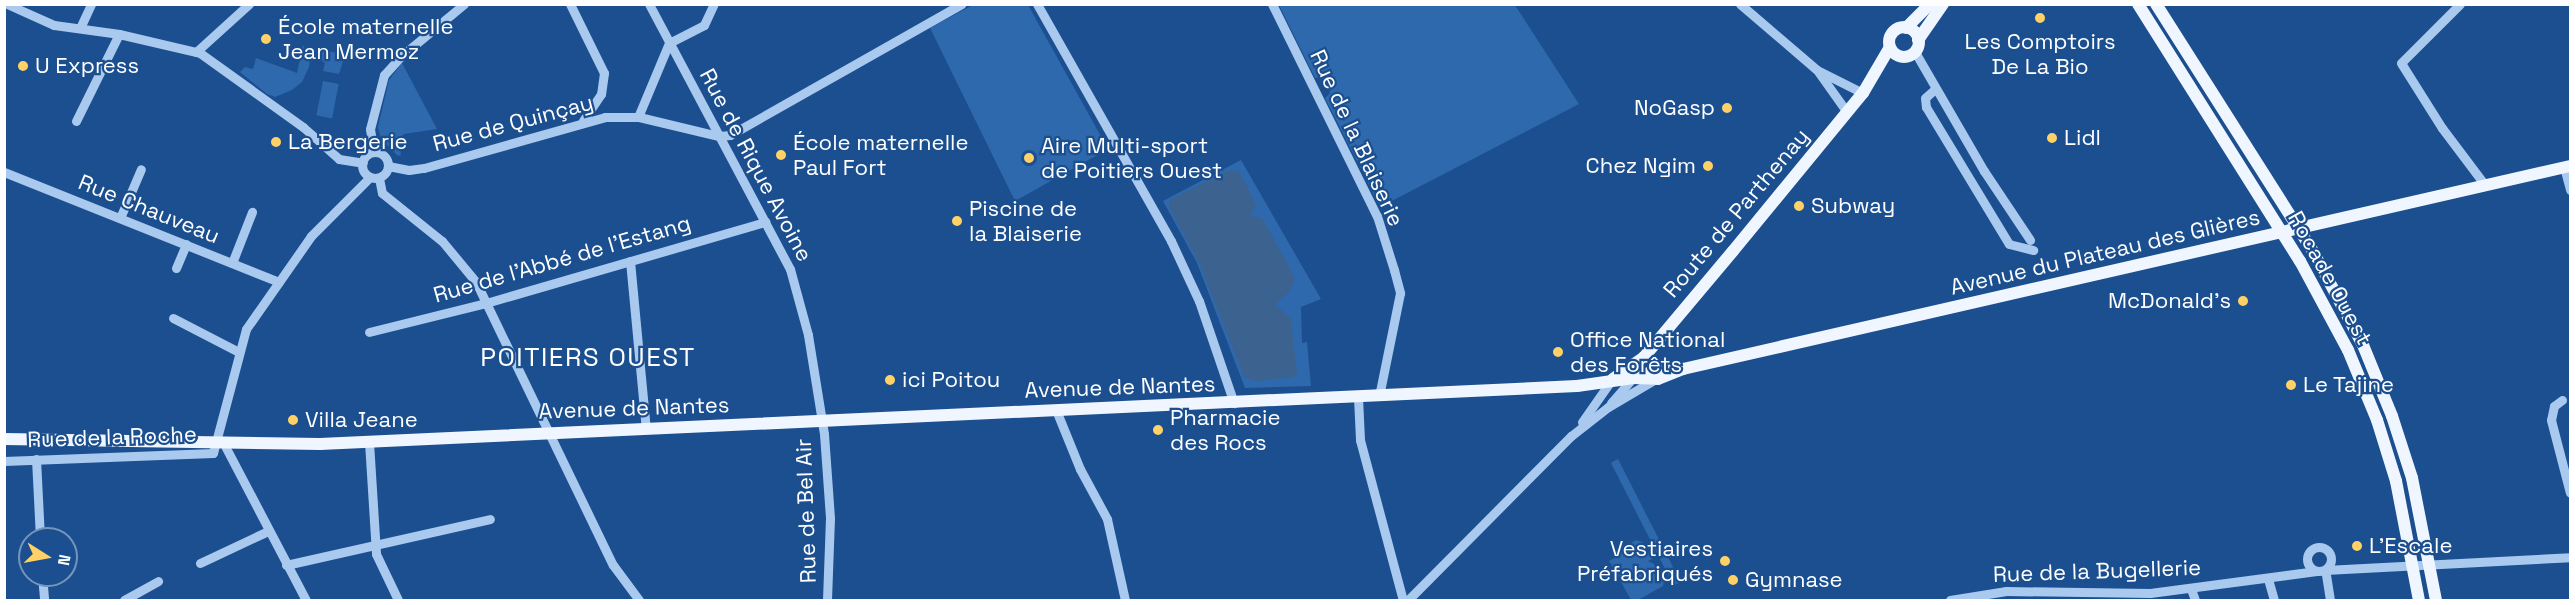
<!DOCTYPE html>
<html>
<head>
<meta charset="utf-8">
<style>
	body { margin:0 }
	#map { position:relative; width:2575px; height:605px; overflow:hidden; background:#1b4f8f; font-family:"Space Grotesk",sans-serif }
	div>[style] { position:absolute }
	.green>* { inset:0; background:#2e69ad; transform-origin:0 0 }
	.water>* { inset:0; background:#3c6290 }
	.minor>* { height:9px; margin:-4.5px; padding:0 4.5px; transform-origin:4.5px; border-radius:4.5px; background:#a9c9ee }
	.minor>.ring { margin:-4.5px; padding:0; box-sizing:content-box; background:none; border:9px solid #a9c9ee; border-radius:50% }
	.major>* { height:12px; margin:-6px; padding:0 6px; transform-origin:6px; border-radius:6px; background:#f0f6ff }
	.major>.ring { margin:-6px; padding:0; box-sizing:content-box; background:none; border:12px solid #f0f6ff; border-radius:50% }
	.dots>* { width:16px; height:16px; translate:-50% -50%; box-sizing:border-box; border:3px solid #1b4f8f; border-radius:50% }
	span { translate:-50% -50%; white-space:nowrap; text-align:center; line-height:1.15; -webkit-text-stroke:4.5px #1b4f8f; paint-order:stroke }
	.poi-label { font-size:22px; color:#fff }
	.left { translate:0 -50%; text-align:left }
	.right { translate:-100% -50%; text-align:right }
	.street-label { font-size:22px; color:#fff }
	.quarter-label { font-size:26px; color:#fff; letter-spacing:1.5px }
	.frame { position:absolute; inset:0; border:6px solid #fff; pointer-events:none }
	.north { position:absolute; left:18px; top:527px; width:60px; height:60px; box-sizing:border-box; background:#1b4f8f; border:2px solid #7695bc; border-radius:50%; rotate:101deg; font-size:16px; font-weight:700; line-height:24px; text-align:center; color:#fff }
	.north::after { content:''; display:block; margin:auto; width:21px; height:27px; background:#ffd166; clip-path:polygon(50% 0,100% 100%,50% 72%,0 100%) }
</style>
</head>
<body>
<div id="map">
	<div class="green">
		<i style="clip-path:polygon(973px 5px,1028px 5px,1108px 149px,1015px 201px,930px 28px)"></i>
		<i style="clip-path:polygon(1279px 5px,1515px 5px,1579px 104px,1380px 207px,1325px 98px,1330px 93px,1328px 85px,1322px 77px,1315px 78px)"></i>
		<i style="clip-path:polygon(303px 45px,310px 59px,309px 67px,302px 82px,292px 90px,275px 97px,267px 94px,240px 72px,245px 67px,253px 69px,256px 58px,297px 73px)"></i>
		<i style="clip-path:polygon(324px 50px,345px 55px,339px 74px,323px 71px,325px 63px,317px 58px)"></i>
		<i style="clip-path:polygon(402px 63px,437px 129px,404px 134px,399px 140px,401px 155px,398px 156px,381px 139px,378px 127px,389px 80px)"></i>
		<i style="left:323px;top:81px;width:16px;height:35px;rotate:11deg"></i>
		<i style="clip-path:polygon(1241px 160px,1321px 299px,1301px 307px,1302px 343px,1307px 342px,1311px 386px,1245px 388px,1197px 263px,1163px 201px)"></i>
		<i style="left:1618px;top:459px;width:138px;height:8px;rotate:63deg"></i>
		<i style="clip-path:polygon(1636px 540px,1642px 542px,1652px 559px,1648px 561px,1654px 564px,1664px 581px,1663px 586px,1638px 600px,1631px 600px,1621px 582px,1626px 579px,1624px 575px,1619px 578px,1609px 561px,1614px 558px,1612px 554px)"></i>
	</div>
	<div class="water">
		<i style="clip-path:polygon(1230px 170px,1239px 172px,1247px 186px,1256px 206px,1250px 215px,1263px 219px,1295px 278px,1290px 291px,1275px 304px,1291px 319px,1297px 373px,1293px 377px,1256px 381px,1244px 377px,1200px 265px,1169px 207px,1169px 200px)"></i>
	</div>
	<div class="minor">
		<i style="left:7px;top:4px;width:51px;rotate:24.1deg"></i>
		<i style="left:54px;top:25px;width:66px;rotate:7.9deg"></i>
		<i style="left:119px;top:34px;width:83px;rotate:13.2deg"></i>
		<i style="left:200px;top:53px;width:127px;rotate:35.7deg"></i>
		<i style="left:303px;top:127px;width:48px;rotate:41.6deg"></i>
		<i style="left:339px;top:159px;width:24px;rotate:9deg"></i>
		<i style="left:570px;top:4px;width:77px;rotate:63.8deg"></i>
		<i style="left:604px;top:73px;width:21px;rotate:98deg"></i>
		<i style="left:601px;top:94px;width:32px;rotate:124deg"></i>
		<i style="left:649px;top:4px;width:300px;rotate:62deg"></i>
		<i style="left:790px;top:269px;width:68px;rotate:74.7deg"></i>
		<i style="left:808px;top:335px;width:100px;rotate:80.8deg"></i>
		<i style="left:824px;top:434px;width:84px;rotate:85.9deg"></i>
		<i style="left:830px;top:518px;width:82px;rotate:92.1deg"></i>
		<i style="left:1037px;top:4px;width:272px;rotate:60.5deg"></i>
		<i style="left:1171px;top:241px;width:66px;rotate:65deg"></i>
		<i style="left:1199px;top:301px;width:108px;rotate:71.1deg"></i>
		<i style="left:1272px;top:4px;width:237px;rotate:63.7deg"></i>
		<i style="left:1377px;top:216px;width:57px;rotate:72.5deg"></i>
		<i style="left:1394px;top:270px;width:24px;rotate:75deg"></i>
		<i style="left:1400px;top:293px;width:105px;rotate:101.5deg"></i>
		<i style="left:1740px;top:4px;width:101px;rotate:40.6deg"></i>
		<i style="left:1817px;top:70px;width:52px;rotate:54.5deg"></i>
		<i style="left:2460px;top:4px;width:83px;rotate:135deg"></i>
		<i style="left:2401px;top:63px;width:77px;rotate:57.8deg"></i>
		<i style="left:2442px;top:128px;width:71px;rotate:53deg"></i>
		<i style="left:80px;top:28px;width:26px;rotate:-65deg"></i>
		<i style="left:669px;top:43px;width:39px;rotate:-27deg"></i>
		<i style="left:704px;top:25px;width:23px;rotate:-65deg"></i>
		<i style="left:196px;top:52px;width:72px;rotate:-42.2deg"></i>
		<i style="left:1915px;top:52px;width:138px;rotate:59.9deg"></i>
		<i style="left:1984px;top:171px;width:83px;rotate:56.3deg"></i>
		<i style="left:1819px;top:71px;width:49px;rotate:26.6deg"></i>
		<i style="left:1935px;top:89px;width:13px;rotate:138deg"></i>
		<i style="left:1925px;top:98px;width:9px;rotate:84deg"></i>
		<i style="left:1926px;top:107px;width:160px;rotate:58.8deg"></i>
		<i style="left:2009px;top:244px;width:25px;rotate:14deg"></i>
		<i style="left:638px;top:117px;width:80px;rotate:-67.3deg"></i>
		<i style="left:76px;top:121px;width:97px;rotate:-63.7deg"></i>
		<i style="left:374px;top:152px;width:23px;rotate:-100deg"></i>
		<i style="left:370px;top:129px;width:56px;rotate:-75.5deg"></i>
		<i style="left:384px;top:75px;width:24px;rotate:-48deg"></i>
		<i style="left:400px;top:57px;width:83px;rotate:-39.6deg"></i>
		<i class="ring" style="left:362px;top:152px;width:17px;height:17px"></i>
		<i style="left:388px;top:166px;width:21px;rotate:11deg"></i>
		<i style="left:409px;top:170px;width:15px;rotate:-8deg"></i>
		<i style="left:424px;top:168px;width:188px;rotate:-15.7deg"></i>
		<i style="left:605px;top:117px;width:34px"></i>
		<i style="left:639px;top:117px;width:82px;rotate:13.4deg"></i>
		<i style="left:719px;top:136px;width:11px;rotate:-5deg"></i>
		<i style="left:730px;top:135px;width:266px;rotate:-29.5deg"></i>
		<i style="left:2564px;top:167px;width:24px;rotate:75deg"></i>
		<i style="left:4px;top:172px;width:296px;rotate:21.8deg"></i>
		<i style="left:379px;top:178px;width:15px;rotate:79deg"></i>
		<i style="left:382px;top:193px;width:77px;rotate:38.7deg"></i>
		<i style="left:442px;top:241px;width:53px;rotate:50.3deg"></i>
		<i style="left:476px;top:282px;width:314px;rotate:64.2deg"></i>
		<i style="left:613px;top:565px;width:44px;rotate:53.4deg"></i>
		<i style="left:120px;top:218px;width:53px;rotate:-66.8deg"></i>
		<i style="left:630px;top:261px;width:169px;rotate:84.6deg"></i>
		<i style="left:232px;top:263px;width:55px;rotate:-68.6deg"></i>
		<i style="left:176px;top:268px;width:26px;rotate:-67deg"></i>
		<i style="left:173px;top:318px;width:74px;rotate:27.3deg"></i>
		<i style="left:369px;top:332px;width:121px;rotate:-13.9deg"></i>
		<i style="left:486px;top:303px;width:291px;rotate:-16.2deg"></i>
		<i style="left:1358px;top:397px;width:43px;rotate:87.3deg"></i>
		<i style="left:1360px;top:440px;width:166px;rotate:75deg"></i>
		<i style="left:2562px;top:400px;width:10px;rotate:143deg"></i>
		<i style="left:2554px;top:406px;width:14px;rotate:102deg"></i>
		<i style="left:2551px;top:420px;width:75px;rotate:75.4deg"></i>
		<i style="left:1611px;top:403px;width:33px;rotate:-49deg"></i>
		<i style="left:1056px;top:410px;width:64px;rotate:67.9deg"></i>
		<i style="left:1080px;top:469px;width:57px;rotate:61.6deg"></i>
		<i style="left:1107px;top:519px;width:83px;rotate:77.5deg"></i>
		<i style="left:1582px;top:422px;width:49px;rotate:-55deg"></i>
		<i style="left:369px;top:442px;width:112px;rotate:86.4deg"></i>
		<i style="left:376px;top:554px;width:51px;rotate:64.4deg"></i>
		<i style="left:225px;top:446px;width:174px;rotate:62.3deg"></i>
		<i style="left:36px;top:459px;width:80px;rotate:87.1deg"></i>
		<i style="left:4px;top:461px;width:209px;rotate:-2.2deg"></i>
		<i style="left:213px;top:453px;width:128px;rotate:-75.1deg"></i>
		<i style="left:246px;top:329px;width:113px;rotate:-55deg"></i>
		<i style="left:311px;top:236px;width:83px;rotate:-45deg"></i>
		<i class="ring" style="left:2307px;top:547px;width:15px;height:15px"></i>
		<i style="left:200px;top:563px;width:75px;rotate:-25.2deg"></i>
		<i style="left:286px;top:565px;width:209px;rotate:-12.7deg"></i>
		<i style="left:42px;top:575px;width:25px;rotate:85deg"></i>
		<i style="left:2268px;top:579px;width:22px;rotate:74deg"></i>
		<i style="left:2191px;top:589px;width:12px;rotate:70deg"></i>
		<i style="left:124px;top:600px;width:39px;rotate:-29deg"></i>
		<i style="left:1408px;top:600px;width:231px;rotate:-45.2deg"></i>
		<i style="left:1571px;top:436px;width:47px;rotate:-38.1deg"></i>
		<i style="left:1608px;top:407px;width:53px;rotate:-30.4deg"></i>
		<i style="left:1950px;top:600px;width:57px;rotate:-9.1deg"></i>
		<i style="left:2006px;top:591px;width:144px;rotate:0.8deg"></i>
		<i style="left:2150px;top:593px;width:168px;rotate:-7.5deg"></i>
		<i style="left:2330px;top:600px;width:30px;rotate:-99deg"></i>
		<i style="left:2325px;top:570px;width:245px;rotate:-3deg"></i>
	</div>
	<div class="major">
		<i style="left:2138px;top:4px;width:304px;rotate:57.8deg"></i>
		<i style="left:2300px;top:261px;width:101px;rotate:61.7deg"></i>
		<i style="left:2348px;top:350px;width:76px;rotate:67.5deg"></i>
		<i style="left:2377px;top:420px;width:64px;rotate:72.7deg"></i>
		<i style="left:2396px;top:481px;width:121px;rotate:79.1deg"></i>
		<i style="left:2156px;top:4px;width:295px;rotate:57.6deg"></i>
		<i style="left:2314px;top:253px;width:104px;rotate:62deg"></i>
		<i style="left:2363px;top:345px;width:77px;rotate:67.8deg"></i>
		<i style="left:2392px;top:416px;width:65px;rotate:72.1deg"></i>
		<i style="left:2412px;top:478px;width:124px;rotate:78.9deg"></i>
		<i class="ring" style="left:1889px;top:27px;width:18px;height:18px"></i>
		<i style="left:1906px;top:28px;width:34px;rotate:-45deg"></i>
		<i style="left:1918px;top:40px;width:44px;rotate:-55.2deg"></i>
		<i style="left:1633px;top:378px;width:25px;rotate:2deg"></i>
		<i style="left:1658px;top:379px;width:27px;rotate:-22deg"></i>
		<i style="left:1683px;top:369px;width:910px;rotate:-12.89deg"></i>
		<i style="left:1613px;top:379px;width:38px;rotate:-35deg"></i>
		<i style="left:1644px;top:357px;width:138px;rotate:-50deg"></i>
		<i style="left:1733px;top:251px;width:205px;rotate:-50.6deg"></i>
		<i style="left:1863px;top:93px;width:53px;rotate:-59.6deg"></i>
		<i style="left:4px;top:439px;width:316px;rotate:0.9deg"></i>
		<i style="left:320px;top:444px;width:1258px;rotate:-2.64deg"></i>
		<i style="left:1577px;top:386px;width:57px;rotate:-8.1deg"></i>
		<i style="left:1633px;top:378px;width:28px;rotate:-18deg"></i>
		<i style="left:1660px;top:369px;width:23px"></i>
	</div>
	<div class="dots">
		<i style="left:2040px;top:18px;background:#ffd166"></i>
		<i style="left:266px;top:39px;background:#ffd166"></i>
		<i style="left:23px;top:66px;background:#ffd166"></i>
		<i style="left:1727px;top:108px;background:#ffd166"></i>
		<i style="left:2052px;top:138px;background:#ffd166"></i>
		<i style="left:276px;top:142px;background:#ffd166"></i>
		<i style="left:781px;top:155px;background:#ffd166"></i>
		<i style="left:1029px;top:158px;background:#ffd166"></i>
		<i style="left:1708px;top:166px;background:#ffd166"></i>
		<i style="left:1799px;top:206px;background:#ffd166"></i>
		<i style="left:957px;top:221px;background:#ffd166"></i>
		<i style="left:2243px;top:301px;background:#ffd166"></i>
		<i style="left:1558px;top:352px;background:#ffd166"></i>
		<i style="left:890px;top:380px;background:#ffd166"></i>
		<i style="left:2291px;top:385px;background:#ffd166"></i>
		<i style="left:293px;top:420px;background:#ffd166"></i>
		<i style="left:1158px;top:430px;background:#ffd166"></i>
		<i style="left:2357px;top:546px;background:#ffd166"></i>
		<i style="left:1725px;top:561px;background:#ffd166"></i>
		<i style="left:1733px;top:580px;background:#ffd166"></i>
	</div>
	<div class="poi-label">
		<span class="left" style="left:278px;top:39px">École maternelle<br>Jean Mermoz</span>
		<span style="left:2040px;top:54px">Les Comptoirs<br>De La Bio</span>
		<span class="left" style="left:35px;top:66px">U Express</span>
		<span class="right" style="left:1715px;top:108px">NoGasp</span>
		<span class="left" style="left:2064px;top:138px">Lidl</span>
		<span class="left" style="left:288px;top:142px">La Bergerie</span>
		<span class="left" style="left:793px;top:155px">École maternelle<br>Paul Fort</span>
		<span class="left" style="left:1041px;top:158px">Aire Multi-sport<br>de Poitiers Ouest</span>
		<span class="right" style="left:1696px;top:166px">Chez Ngim</span>
		<span class="left" style="left:1811px;top:206px">Subway</span>
		<span class="left" style="left:969px;top:221px">Piscine de<br>la Blaiserie</span>
		<span class="right" style="left:2231px;top:301px">McDonald's</span>
		<span class="left" style="left:1570px;top:352px">Office National<br>des Forêts</span>
		<span class="left" style="left:902px;top:380px">ici Poitou</span>
		<span class="left" style="left:2303px;top:385px">Le Tajine</span>
		<span class="left" style="left:1170px;top:430px">Pharmacie<br>des Rocs</span>
		<span class="left" style="left:305px;top:420px">Villa Jeane</span>
		<span class="left" style="left:2369px;top:546px">L'Escale</span>
		<span class="right" style="left:1713px;top:561px">Vestiaires<br>Préfabriqués</span>
		<span class="left" style="left:1745px;top:580px">Gymnase</span>
	</div>
	<div class="street-label">
		<span style="left:513px;top:123px;rotate:-15deg">Rue de Quinçay</span>
		<span style="left:1357px;top:138px;rotate:65deg">Rue de la Blaiserie</span>
		<span style="left:756px;top:165px;rotate:62deg">Rue de Rique Avoine</span>
		<span style="left:149px;top:209px;rotate:22deg">Rue Chauveau</span>
		<span style="left:1736px;top:213px;rotate:-50deg">Route de Parthenay</span>
		<span style="left:2105px;top:252px;rotate:-13deg">Avenue du Plateau des Glières</span>
		<span style="left:562px;top:259px;rotate:-16deg">Rue de l'Abbé de l'Estang</span>
		<span style="left:2330px;top:278px;rotate:61deg">Rocade Ouest</span>
		<span style="left:1120px;top:387px;rotate:-2deg">Avenue de Nantes</span>
		<span style="left:634px;top:408px;rotate:-2deg">Avenue de Nantes</span>
		<span style="left:112px;top:437px;rotate:-2deg">Rue de la Roche</span>
		<span style="left:806px;top:511px;rotate:-92deg">Rue de Bel Air</span>
		<span style="left:2097px;top:571px;rotate:-2deg">Rue de la Bugellerie</span>
	</div>
	<div class="quarter-label">
		<span style="left:588px;top:358px">POITIERS OUEST</span>
	</div>
	<div class="frame"></div>
	<div class="north">N</div>
</div>
</body>
</html>
